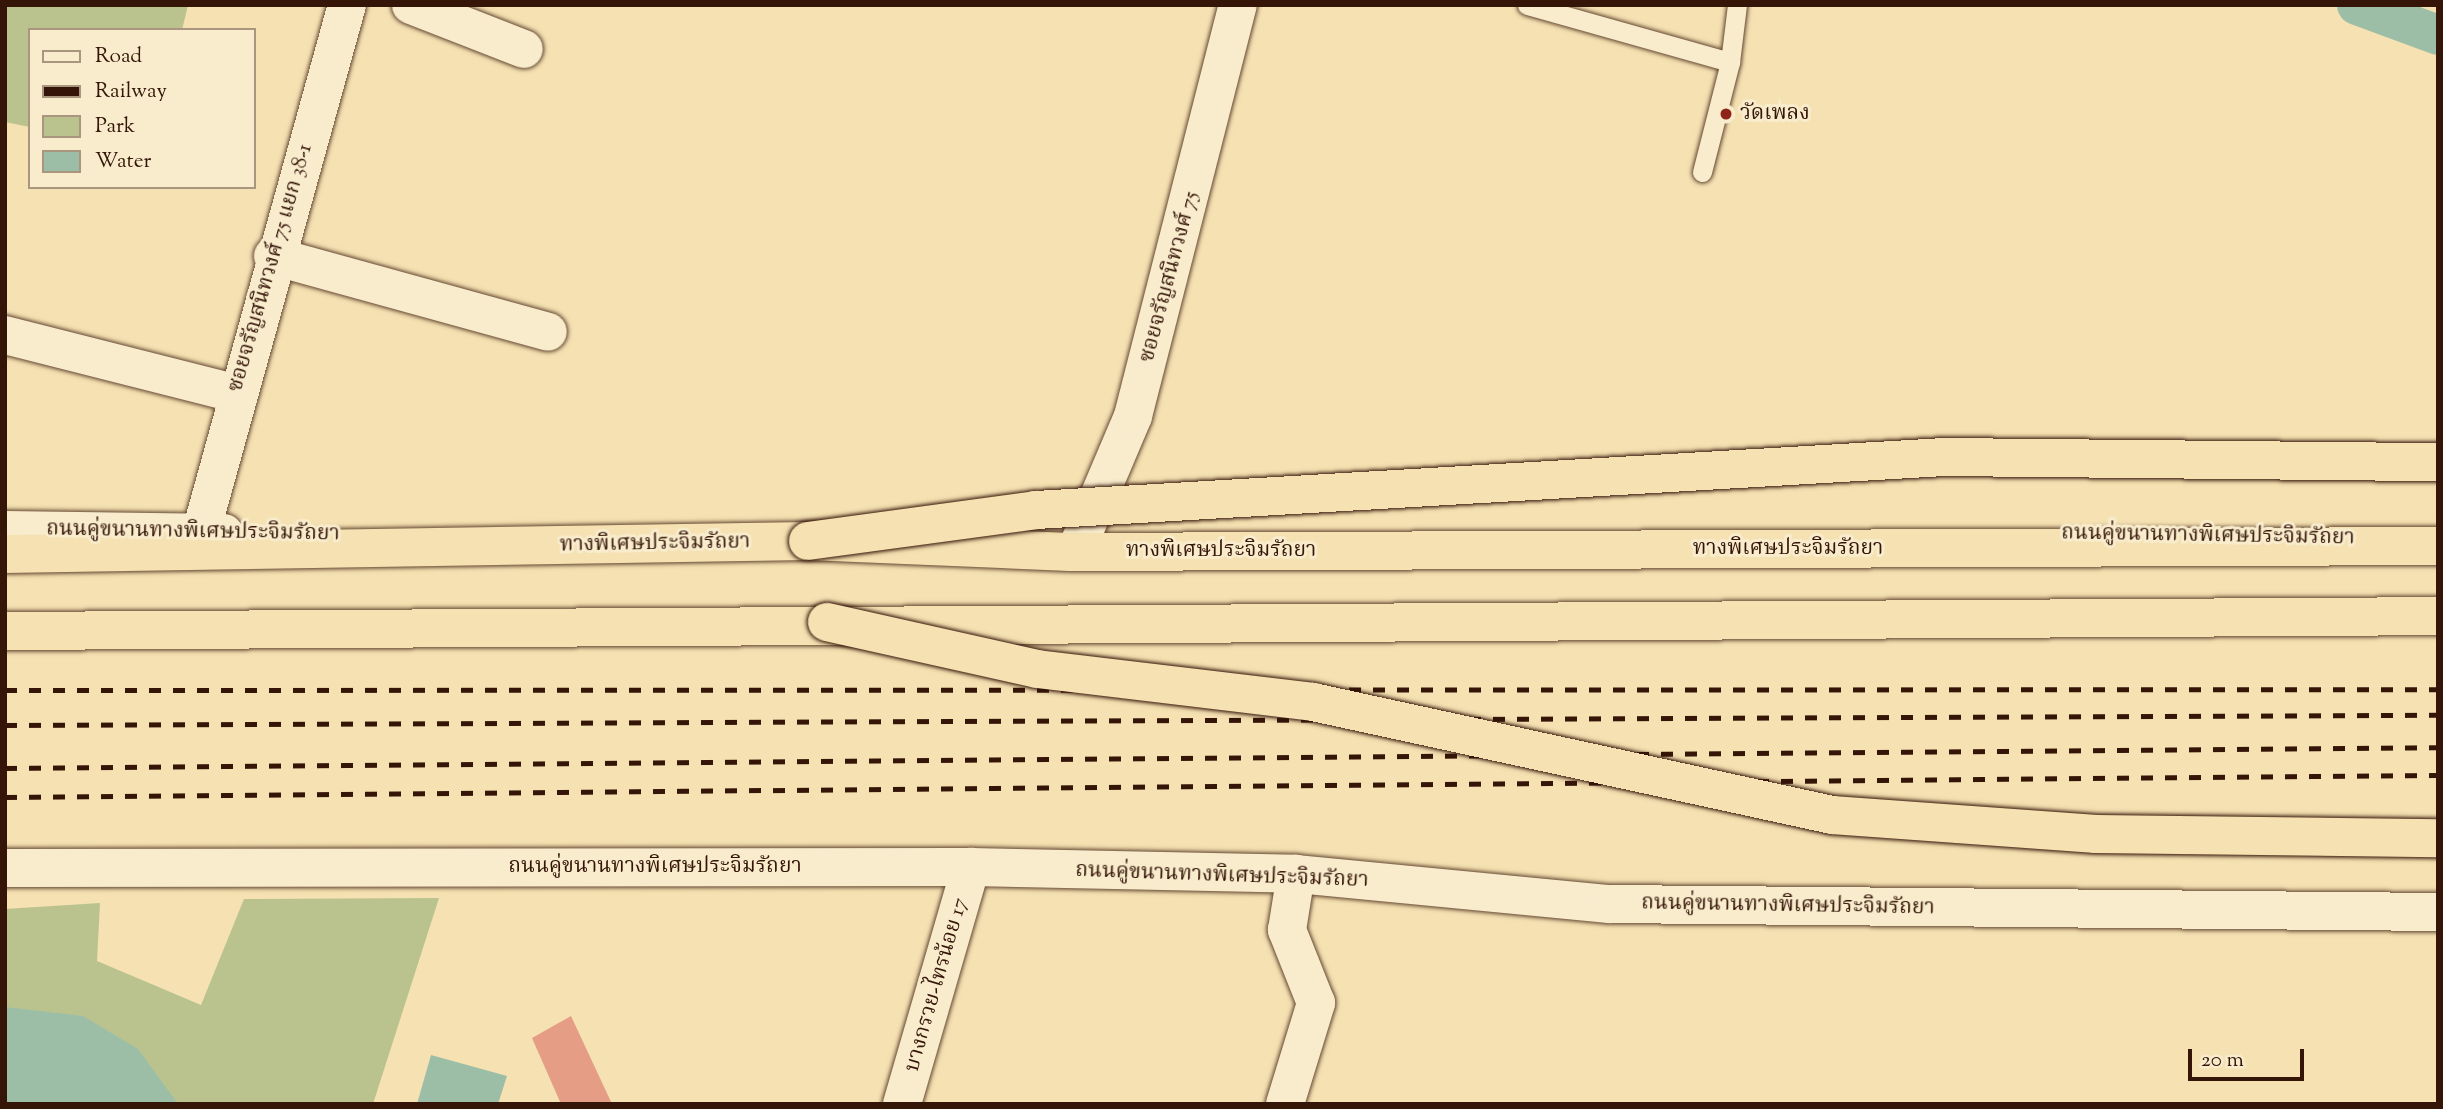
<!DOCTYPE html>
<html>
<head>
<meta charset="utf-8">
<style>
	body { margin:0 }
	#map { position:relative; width:2443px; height:1109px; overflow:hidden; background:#f5e1b2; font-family:"Sorts Mill Goudy","Noto Serif Thai",serif }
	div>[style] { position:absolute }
	.green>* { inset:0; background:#bac38e }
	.water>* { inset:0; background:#9dbea6 }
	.canal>* { height:40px; margin:-20px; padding:0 20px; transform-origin:20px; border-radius:20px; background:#9dbea6 }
	.building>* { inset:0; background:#e59d85 }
	.roads { filter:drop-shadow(0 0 2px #654832) drop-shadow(0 0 2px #654832) }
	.service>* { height:19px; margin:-9.5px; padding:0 9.5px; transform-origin:9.5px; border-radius:9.5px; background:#f8eccd }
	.minor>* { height:38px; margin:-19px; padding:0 19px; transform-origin:19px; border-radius:19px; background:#f8eccd }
	.tertiary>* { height:38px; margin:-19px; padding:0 19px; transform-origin:19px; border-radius:19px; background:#f8eccd }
	.secondary>* { height:38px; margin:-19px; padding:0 19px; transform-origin:19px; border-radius:19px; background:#f8eccd }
	.motorway>* { height:38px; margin:-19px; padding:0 19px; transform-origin:19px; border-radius:19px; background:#f5e1b2 }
	.rail>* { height:5px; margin-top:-2.5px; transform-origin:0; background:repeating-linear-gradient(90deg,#351508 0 12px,transparent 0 24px) }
	.bridges { filter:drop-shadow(0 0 2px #351508) drop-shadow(0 0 2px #351508) }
	.motorway-bridge>* { height:38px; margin:-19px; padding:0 19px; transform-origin:19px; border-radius:19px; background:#f5e1b2 }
	.dots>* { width:19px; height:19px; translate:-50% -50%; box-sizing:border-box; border:4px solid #f8eccd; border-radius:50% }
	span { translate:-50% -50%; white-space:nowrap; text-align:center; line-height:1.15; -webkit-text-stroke:6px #f8eccd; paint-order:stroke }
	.poi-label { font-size:21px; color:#351508 }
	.left { translate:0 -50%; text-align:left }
	.street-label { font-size:21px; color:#351508 }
	.frame { position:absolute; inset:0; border:7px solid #351508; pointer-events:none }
	.legend { position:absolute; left:28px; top:28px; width:228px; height:161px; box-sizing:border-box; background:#f8eccd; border:2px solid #aa967e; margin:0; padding:9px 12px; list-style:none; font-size:21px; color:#351508 }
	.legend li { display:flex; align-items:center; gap:14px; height:35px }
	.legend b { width:35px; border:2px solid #aa967e }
	.scale { position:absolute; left:2188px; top:1049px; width:116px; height:32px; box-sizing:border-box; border:4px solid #351508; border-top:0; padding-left:9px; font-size:21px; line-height:24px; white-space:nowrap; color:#351508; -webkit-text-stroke:5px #f8eccd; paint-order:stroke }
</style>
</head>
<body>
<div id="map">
	<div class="green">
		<i style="clip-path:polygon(5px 5px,188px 5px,182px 30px,30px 30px,30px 127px,5px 122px)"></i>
		<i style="clip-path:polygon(439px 898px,373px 1104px,5px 1104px,5px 909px,100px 903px,97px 961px,201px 1005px,244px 899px)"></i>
	</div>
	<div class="water">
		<i style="clip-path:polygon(5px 1007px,83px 1016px,138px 1049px,178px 1104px,5px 1104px)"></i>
		<i style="clip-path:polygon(431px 1055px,507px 1076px,498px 1104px,417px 1104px)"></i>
	</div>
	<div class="canal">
		<i style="left:2357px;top:5px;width:86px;rotate:20.3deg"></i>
	</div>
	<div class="building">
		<i style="clip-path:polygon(571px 1016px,612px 1104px,561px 1104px,532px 1038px)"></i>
	</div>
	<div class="roads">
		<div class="service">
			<i style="left:1527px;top:5px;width:211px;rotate:15.7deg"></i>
			<i style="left:1702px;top:172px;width:114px;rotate:-75.7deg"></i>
			<i style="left:1730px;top:62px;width:57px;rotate:-83deg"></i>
		</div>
		<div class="minor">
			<i style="left:411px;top:5px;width:121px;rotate:21.3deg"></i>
			<i style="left:273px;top:256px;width:285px;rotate:15.4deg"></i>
			<i style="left:5px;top:335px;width:236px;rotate:14.2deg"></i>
			<i style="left:201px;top:532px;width:547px;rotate:-74.52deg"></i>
			<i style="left:1285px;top:1104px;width:106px;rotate:-72.9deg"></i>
			<i style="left:1316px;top:1003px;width:79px;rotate:-111.7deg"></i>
			<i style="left:1287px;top:930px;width:57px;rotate:-80.9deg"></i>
		</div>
		<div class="tertiary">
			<i style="left:1080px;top:541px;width:136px;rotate:-67deg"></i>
			<i style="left:1133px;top:416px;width:424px;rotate:-75.7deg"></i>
			<i style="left:902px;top:1104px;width:247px;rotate:-73.8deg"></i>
		</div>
		<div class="secondary">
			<i style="left:5px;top:530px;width:219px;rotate:0.8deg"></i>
			<i style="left:5px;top:868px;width:966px;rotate:-0.06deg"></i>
			<i style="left:971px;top:867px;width:325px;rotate:1.2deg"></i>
			<i style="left:1296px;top:874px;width:314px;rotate:5.5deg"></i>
			<i style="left:1609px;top:904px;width:829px;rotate:0.55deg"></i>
		</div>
		<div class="motorway">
			<i style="left:5px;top:554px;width:803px;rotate:-0.93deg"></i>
			<i style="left:808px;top:541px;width:262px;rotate:2.4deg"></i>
			<i style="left:1070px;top:552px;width:1368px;rotate:-0.25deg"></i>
			<i style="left:5px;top:631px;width:2433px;rotate:-0.35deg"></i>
		</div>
	</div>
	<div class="rail">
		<i style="left:5px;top:690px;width:2433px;rotate:-0.02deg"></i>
		<i style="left:5px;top:725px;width:2433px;rotate:-0.24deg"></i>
		<i style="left:5px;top:768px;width:2433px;rotate:-0.49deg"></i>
		<i style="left:5px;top:797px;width:2433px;rotate:-0.52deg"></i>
	</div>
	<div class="bridges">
		<div class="motorway-bridge">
			<i style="left:808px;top:541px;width:230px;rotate:-7.7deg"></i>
			<i style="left:1036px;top:510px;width:911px;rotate:-3.34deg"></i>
			<i style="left:1945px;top:457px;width:493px;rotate:0.6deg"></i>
			<i style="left:827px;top:622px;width:215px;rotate:12.6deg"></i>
			<i style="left:1037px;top:669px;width:278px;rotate:6.8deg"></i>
			<i style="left:1313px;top:702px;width:531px;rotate:12.28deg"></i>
			<i style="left:1832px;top:815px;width:265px;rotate:4.1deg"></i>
			<i style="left:2096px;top:834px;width:342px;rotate:0.7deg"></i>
		</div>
	</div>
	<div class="dots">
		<i style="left:1726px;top:114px;background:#8f2418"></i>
	</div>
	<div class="poi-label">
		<span class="left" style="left:1740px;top:114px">วัดเพลง</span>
	</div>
	<div class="street-label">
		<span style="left:271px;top:268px;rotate:-74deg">ซอยจรัญสนิทวงศ์ 75 แยก 38-1</span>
		<span style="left:1170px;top:277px;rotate:-75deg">ซอยจรัญสนิทวงศ์ 75</span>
		<span style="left:193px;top:532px;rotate:1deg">ถนนคู่ขนานทางพิเศษประจิมรัถยา</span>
		<span style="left:2208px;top:536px;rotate:1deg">ถนนคู่ขนานทางพิเศษประจิมรัถยา</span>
		<span style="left:655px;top:544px;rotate:-1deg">ทางพิเศษประจิมรัถยา</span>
		<span style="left:1788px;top:549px">ทางพิเศษประจิมรัถยา</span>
		<span style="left:1221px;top:551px">ทางพิเศษประจิมรัถยา</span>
		<span style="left:655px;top:867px">ถนนคู่ขนานทางพิเศษประจิมรัถยา</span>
		<span style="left:1222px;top:876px;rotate:2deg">ถนนคู่ขนานทางพิเศษประจิมรัถยา</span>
		<span style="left:1788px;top:906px;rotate:1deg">ถนนคู่ขนานทางพิเศษประจิมรัถยา</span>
		<span style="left:937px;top:985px;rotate:-74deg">บางกรวย-ไทรน้อย 17</span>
	</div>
	<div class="frame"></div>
	<ul class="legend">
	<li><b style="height:9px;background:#f8eccd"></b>Road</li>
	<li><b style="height:9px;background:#351508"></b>Railway</li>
	<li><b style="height:19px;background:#bac38e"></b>Park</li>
	<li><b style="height:19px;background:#9dbea6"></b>Water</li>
	</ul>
	<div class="scale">20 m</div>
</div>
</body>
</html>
